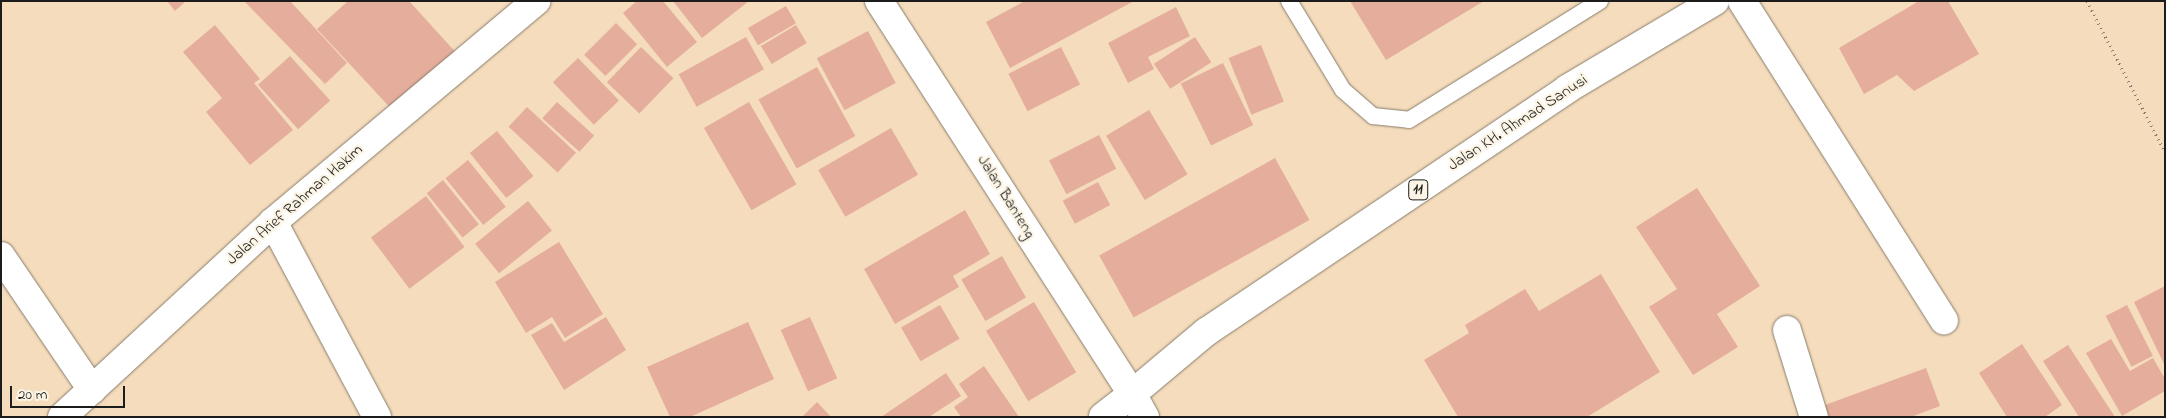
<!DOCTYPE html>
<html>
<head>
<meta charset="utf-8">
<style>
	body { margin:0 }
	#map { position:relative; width:2166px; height:418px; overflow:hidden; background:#f4dcbc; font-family:"Indie Flower",sans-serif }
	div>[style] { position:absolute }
	.building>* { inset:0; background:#e5ae9c; transform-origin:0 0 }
	.path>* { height:3px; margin-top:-1.5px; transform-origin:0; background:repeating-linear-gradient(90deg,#887c6c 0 1px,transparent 0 5px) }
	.roads { filter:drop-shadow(0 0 1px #887c6c) drop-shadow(0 0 1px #887c6c) }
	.lane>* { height:16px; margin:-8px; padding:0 8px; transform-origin:8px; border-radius:8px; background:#fff }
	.street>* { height:28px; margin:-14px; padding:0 14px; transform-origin:14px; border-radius:14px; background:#fff }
	.secondary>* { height:28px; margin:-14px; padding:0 14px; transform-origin:14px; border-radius:14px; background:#fff }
	.highway>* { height:28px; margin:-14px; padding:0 14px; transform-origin:14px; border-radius:14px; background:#fff }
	span { translate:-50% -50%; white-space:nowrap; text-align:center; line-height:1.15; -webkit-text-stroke:4.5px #fcf5e5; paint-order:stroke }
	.shield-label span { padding:1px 4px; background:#fcf5e5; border:1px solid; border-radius:4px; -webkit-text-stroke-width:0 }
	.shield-label { font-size:15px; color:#1c1c1c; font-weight:700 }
	.street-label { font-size:16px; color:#1c1c1c }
	.frame { position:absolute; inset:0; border:2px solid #1c1c1c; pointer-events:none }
	.scale { position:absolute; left:10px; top:386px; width:115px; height:22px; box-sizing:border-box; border:2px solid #1c1c1c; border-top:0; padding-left:6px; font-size:15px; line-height:18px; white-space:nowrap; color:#1c1c1c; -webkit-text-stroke:4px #fcf5e5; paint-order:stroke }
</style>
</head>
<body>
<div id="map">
	<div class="building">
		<i style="clip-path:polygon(167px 1px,186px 1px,175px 11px)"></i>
		<i style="clip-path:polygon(244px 1px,290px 1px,347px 63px,325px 84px)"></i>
		<i style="clip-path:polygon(348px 1px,409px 1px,460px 57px,397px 115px,317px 29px)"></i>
		<i style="clip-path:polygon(637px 1px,663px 1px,697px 42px,667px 67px,623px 13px)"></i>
		<i style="clip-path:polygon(673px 1px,749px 1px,702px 38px)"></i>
		<i style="clip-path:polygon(1025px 1px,1134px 1px,1010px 68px,986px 22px)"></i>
		<i style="clip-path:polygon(1350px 1px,1484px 1px,1386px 60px)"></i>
		<i style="clip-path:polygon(1919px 1px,1948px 1px,1979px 54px,1914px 91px,1897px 75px,1864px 94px,1839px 48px)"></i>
		<i style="left:786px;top:6px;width:20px;height:44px;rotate:60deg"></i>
		<i style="clip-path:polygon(1176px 7px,1190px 36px,1148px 57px,1154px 69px,1128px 83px,1108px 43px)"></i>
		<i style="left:616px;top:23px;width:30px;height:45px;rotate:45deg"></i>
		<i style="clip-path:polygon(215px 25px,260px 79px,254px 83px,293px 130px,250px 165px,206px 112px,222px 98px,183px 52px)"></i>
		<i style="left:796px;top:25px;width:21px;height:41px;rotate:59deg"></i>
		<i style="left:868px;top:31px;width:59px;height:58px;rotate:62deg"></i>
		<i style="left:746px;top:37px;width:37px;height:77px;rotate:61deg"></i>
		<i style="left:1195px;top:37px;width:30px;height:49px;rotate:57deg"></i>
		<i style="left:1261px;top:45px;width:61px;height:35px;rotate:68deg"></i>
		<i style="left:641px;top:47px;width:45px;height:49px;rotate:44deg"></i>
		<i style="left:1061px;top:47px;width:42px;height:59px;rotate:63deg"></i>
		<i style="left:290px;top:56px;width:60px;height:43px;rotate:48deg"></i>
		<i style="left:578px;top:58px;width:59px;height:35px;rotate:46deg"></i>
		<i style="left:1223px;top:63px;width:69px;height:47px;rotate:64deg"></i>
		<i style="left:817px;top:67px;width:79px;height:67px;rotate:61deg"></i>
		<i style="left:557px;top:102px;width:50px;height:22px;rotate:42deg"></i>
		<i style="left:749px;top:102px;width:95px;height:52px;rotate:60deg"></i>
		<i style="left:527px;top:107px;width:67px;height:27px;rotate:43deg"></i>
		<i style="left:1149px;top:110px;width:75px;height:50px;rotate:59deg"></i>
		<i style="left:891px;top:128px;width:54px;height:84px;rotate:60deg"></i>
		<i style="left:497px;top:131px;width:58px;height:35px;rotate:51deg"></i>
		<i style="left:1099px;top:135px;width:38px;height:56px;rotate:63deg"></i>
		<i style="left:1275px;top:158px;width:71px;height:201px;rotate:61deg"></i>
		<i style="left:468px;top:160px;width:60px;height:29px;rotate:51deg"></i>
		<i style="left:443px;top:180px;width:57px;height:21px;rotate:51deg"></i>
		<i style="left:1098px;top:182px;width:26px;height:40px;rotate:62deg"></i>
		<i style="clip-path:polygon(1697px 188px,1760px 286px,1717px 314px,1738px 347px,1693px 375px,1649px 307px,1677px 289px,1636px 227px)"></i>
		<i style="left:426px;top:196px;width:64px;height:69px;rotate:53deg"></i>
		<i style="left:528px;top:201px;width:38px;height:68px;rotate:51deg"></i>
		<i style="clip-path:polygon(965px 210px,990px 254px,953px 276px,959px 287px,895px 324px,864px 269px)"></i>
		<i style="clip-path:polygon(559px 242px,603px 314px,565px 338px,552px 317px,526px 333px,495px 282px)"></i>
		<i style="left:1002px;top:256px;width:48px;height:47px;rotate:60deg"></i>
		<i style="clip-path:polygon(1601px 274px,1660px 372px,1587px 417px,1458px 417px,1424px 360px,1469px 333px,1465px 325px,1525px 289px,1539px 311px)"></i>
		<i style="clip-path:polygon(2165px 286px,2165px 366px,2134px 302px)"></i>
		<i style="left:1034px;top:302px;width:82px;height:56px;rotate:59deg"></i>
		<i style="left:940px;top:305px;width:39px;height:45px;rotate:60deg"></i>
		<i style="left:2127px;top:305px;width:57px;height:24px;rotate:63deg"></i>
		<i style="clip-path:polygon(606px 317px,626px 350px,564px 390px,531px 335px,552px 323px,564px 342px)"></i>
		<i style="left:810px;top:317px;width:67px;height:32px;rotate:66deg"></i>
		<i style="clip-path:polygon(748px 322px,774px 379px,690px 417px,670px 417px,647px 367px)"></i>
		<i style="clip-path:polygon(2111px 339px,2130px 371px,2153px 358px,2165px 379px,2165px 391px,2122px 416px,2086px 353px)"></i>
		<i style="clip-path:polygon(2022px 344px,2062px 405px,2045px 417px,2007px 417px,1979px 373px)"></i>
		<i style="clip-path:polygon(2068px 345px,2115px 417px,2079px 417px,2043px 361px)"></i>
		<i style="clip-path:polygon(984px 366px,1019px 417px,961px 417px,954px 407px,968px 397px,959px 384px)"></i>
		<i style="clip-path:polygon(1926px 368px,1940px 406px,1911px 417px,1829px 417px,1825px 405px)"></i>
		<i style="clip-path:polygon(946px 373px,961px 396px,929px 417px,881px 417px)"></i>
		<i style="clip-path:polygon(817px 402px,831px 417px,802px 417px)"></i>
	</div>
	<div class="path">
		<i style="left:2087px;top:1px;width:170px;rotate:62.7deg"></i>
	</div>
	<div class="roads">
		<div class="lane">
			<i style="left:1289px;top:1px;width:104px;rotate:58.8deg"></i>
			<i style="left:1343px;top:90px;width:40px;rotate:41deg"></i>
			<i style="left:1373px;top:116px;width:36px;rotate:6deg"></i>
			<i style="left:1409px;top:120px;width:225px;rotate:-31.9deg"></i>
		</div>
		<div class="street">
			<i style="left:1742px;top:1px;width:378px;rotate:57.7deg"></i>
			<i style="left:273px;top:222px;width:221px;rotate:61.9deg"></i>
			<i style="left:1px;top:256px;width:162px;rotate:55.8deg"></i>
			<i style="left:1787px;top:330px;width:91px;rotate:72.8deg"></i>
		</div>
		<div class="secondary">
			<i style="left:879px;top:1px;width:467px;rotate:57.2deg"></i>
			<i style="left:1132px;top:394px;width:37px;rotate:142deg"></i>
			<i style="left:62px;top:417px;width:287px;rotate:-42.7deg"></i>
			<i style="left:273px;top:222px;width:344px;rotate:-40deg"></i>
		</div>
		<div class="highway">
			<i style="left:1145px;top:417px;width:26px;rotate:-119deg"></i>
			<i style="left:1132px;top:394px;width:97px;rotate:-40deg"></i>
			<i style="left:1206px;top:332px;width:435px;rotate:-33.9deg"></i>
			<i style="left:1567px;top:89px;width:172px;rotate:-30.7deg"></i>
		</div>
	</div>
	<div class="shield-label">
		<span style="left:1418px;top:190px">11</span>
	</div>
	<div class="street-label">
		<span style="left:1518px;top:123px;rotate:-33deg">Jalan KH. Ahmad Sanusi</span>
		<span style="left:1006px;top:197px;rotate:58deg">Jalan Banteng</span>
		<span style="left:295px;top:205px;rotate:-41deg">Jalan Arief Rahman Hakim</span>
	</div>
	<div class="frame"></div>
	<div class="scale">20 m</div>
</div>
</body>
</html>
